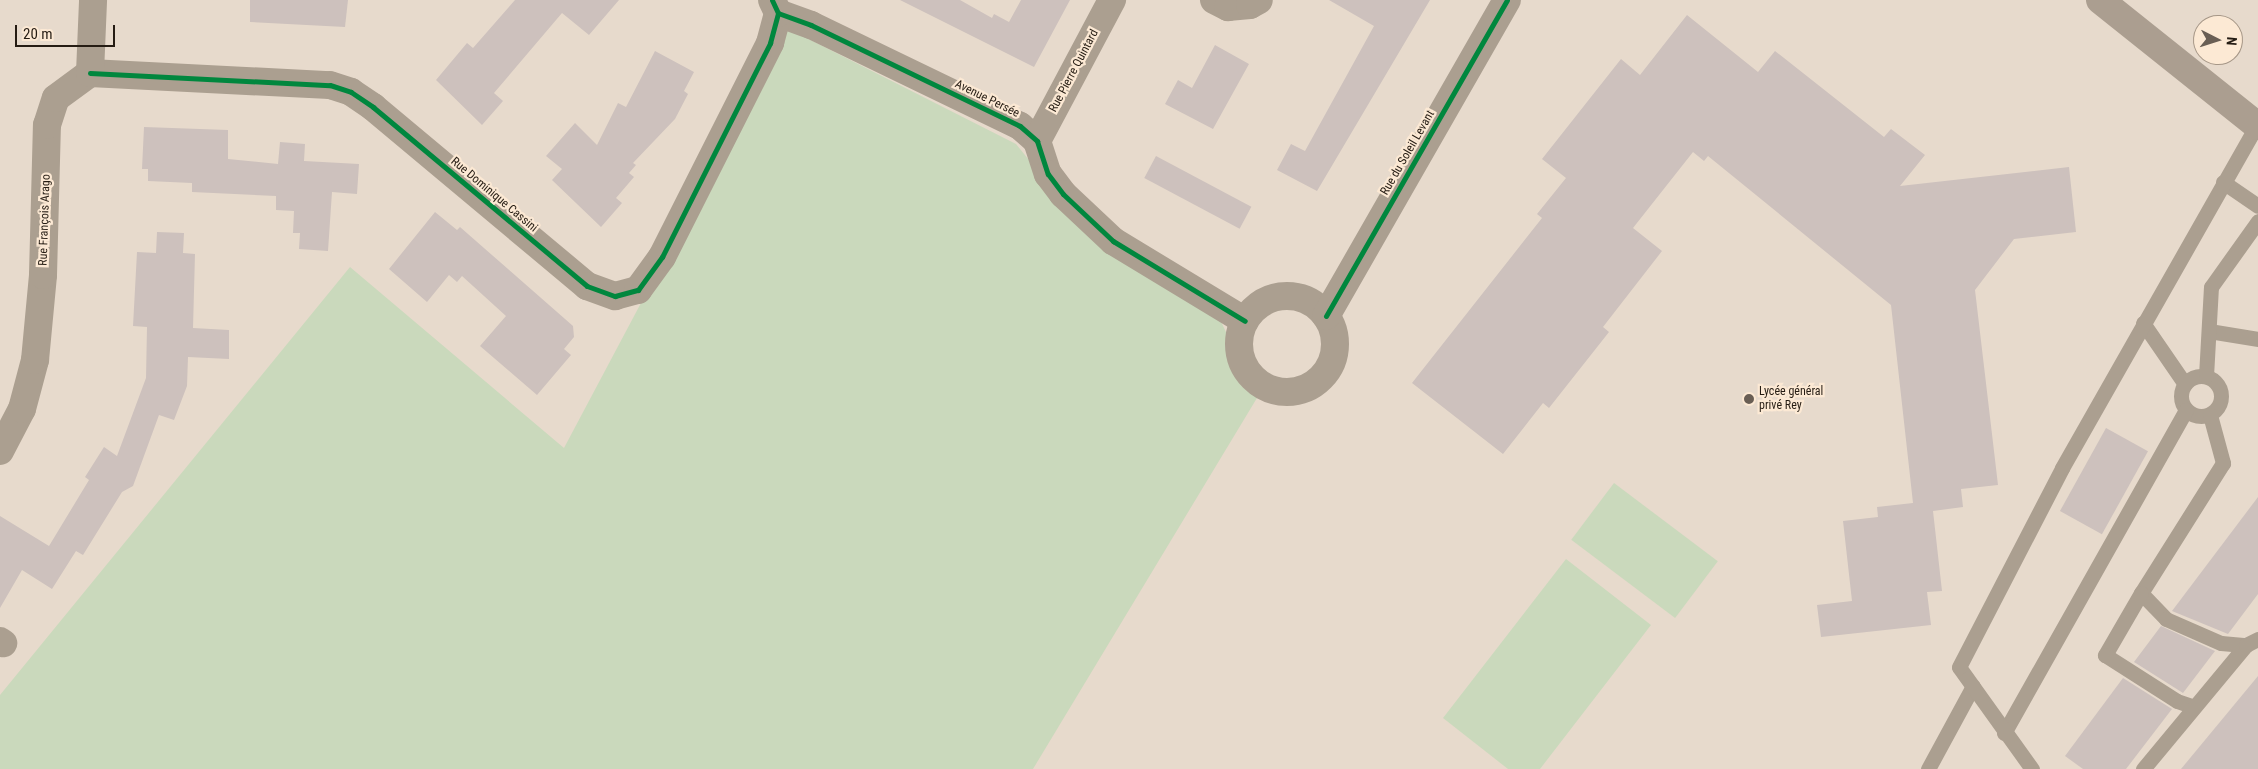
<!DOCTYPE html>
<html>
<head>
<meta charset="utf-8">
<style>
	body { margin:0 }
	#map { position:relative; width:2258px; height:769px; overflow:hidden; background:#e7dacc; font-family:"Roboto Condensed",sans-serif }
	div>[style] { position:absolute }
	.green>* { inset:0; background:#cad9bc; transform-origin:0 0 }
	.building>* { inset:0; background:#cdc1bd; transform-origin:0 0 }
	.service>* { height:15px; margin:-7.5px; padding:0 7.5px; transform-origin:7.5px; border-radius:7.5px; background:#ab9f90 }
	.service>.ring { margin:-7.5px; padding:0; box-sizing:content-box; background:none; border:15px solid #ab9f90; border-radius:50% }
	.minor>* { height:28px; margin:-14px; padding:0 14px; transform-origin:14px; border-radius:14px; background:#ab9f90 }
	.minor>.ring { margin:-14px; padding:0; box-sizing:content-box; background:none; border:28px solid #ab9f90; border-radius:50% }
	.secondary>* { height:28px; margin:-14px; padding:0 14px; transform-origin:14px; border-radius:14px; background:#ab9e90 }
	.cycleway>* { height:5px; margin:-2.5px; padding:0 2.5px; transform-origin:2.5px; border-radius:2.5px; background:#00873e }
	.dots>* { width:14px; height:14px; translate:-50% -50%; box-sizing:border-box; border:2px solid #fce9d4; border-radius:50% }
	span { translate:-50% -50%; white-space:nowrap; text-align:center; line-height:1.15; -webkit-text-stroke:4.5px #fce9d4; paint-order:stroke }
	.street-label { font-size:12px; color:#251c13 }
	.poi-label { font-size:12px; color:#251c13 }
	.left { translate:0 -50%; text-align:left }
	.north { position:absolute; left:2193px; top:15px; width:50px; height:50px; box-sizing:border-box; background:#fce9d4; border:1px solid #a69787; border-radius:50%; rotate:95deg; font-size:14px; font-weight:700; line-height:20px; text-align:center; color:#251c13 }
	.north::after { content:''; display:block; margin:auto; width:18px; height:22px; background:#695e54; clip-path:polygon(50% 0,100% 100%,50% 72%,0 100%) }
	.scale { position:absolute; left:15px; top:25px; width:100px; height:22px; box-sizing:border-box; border:2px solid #251c13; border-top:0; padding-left:6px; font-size:15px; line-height:18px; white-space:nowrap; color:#251c13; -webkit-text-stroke:4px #fce9d4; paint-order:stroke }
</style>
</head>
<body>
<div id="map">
	<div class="green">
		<i style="clip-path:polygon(787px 28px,1016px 144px,1089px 234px,1217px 313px,1257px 398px,1033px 769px,0 769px,0 695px,350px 267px,564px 448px)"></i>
		<i style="left:1614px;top:483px;width:130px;height:71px;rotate:37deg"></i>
		<i style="clip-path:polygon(1566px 559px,1651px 625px,1540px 769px,1508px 769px,1443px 718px)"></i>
	</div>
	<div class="building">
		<i style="clip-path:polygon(250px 0,348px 0,345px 27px,250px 22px)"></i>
		<i style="clip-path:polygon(515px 0,619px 0,589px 35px,562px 13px,494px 93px,503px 101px,482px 125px,436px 80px,467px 43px,473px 48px)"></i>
		<i style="clip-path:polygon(900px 0,960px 0,992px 18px,994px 14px,1009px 22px,1021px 0,1070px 0,1034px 67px)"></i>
		<i style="clip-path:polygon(1329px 0,1430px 0,1317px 191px,1277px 170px,1291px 144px,1305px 151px,1374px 26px)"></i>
		<i style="clip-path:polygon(1687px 15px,1758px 72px,1775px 51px,1884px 137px,1891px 129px,1925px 155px,1900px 186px,2069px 167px,2076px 232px,2014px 239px,1975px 290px,1998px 485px,1961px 489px,1963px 507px,1933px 511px,1942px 591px,1927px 592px,1931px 625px,1821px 637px,1817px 605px,1852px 601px,1843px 521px,1878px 517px,1877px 507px,1913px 503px,1891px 305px,1708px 156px,1704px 161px,1693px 152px,1633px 228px,1662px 251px,1603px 327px,1609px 332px,1549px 408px,1543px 403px,1503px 454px,1412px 383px,1542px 218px,1537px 214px,1566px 178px,1542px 159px,1621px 59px,1640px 75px)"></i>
		<i style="clip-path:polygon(1215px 45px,1249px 64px,1213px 129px,1165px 104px,1178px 80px,1192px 88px)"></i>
		<i style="clip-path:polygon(655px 51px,694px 72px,684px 91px,688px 94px,675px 119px,633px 163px,636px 165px,629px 173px,634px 177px,616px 198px,622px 203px,601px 227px,552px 180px,562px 169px,546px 156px,575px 123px,597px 145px,618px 103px,626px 107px)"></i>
		<i style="clip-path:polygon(144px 127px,228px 130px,228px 159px,278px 164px,280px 142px,305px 144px,304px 161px,359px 164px,357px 194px,332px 192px,328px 251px,299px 249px,300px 233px,293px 233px,294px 211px,276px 210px,276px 196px,192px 192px,192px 183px,148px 181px,148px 169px,142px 169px)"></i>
		<i style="left:1156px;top:156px;width:108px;height:25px;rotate:28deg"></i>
		<i style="clip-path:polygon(435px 212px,457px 230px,460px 227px,573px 326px,574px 337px,564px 349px,571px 355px,537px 395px,480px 346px,506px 316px,462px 276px,457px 282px,449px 275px,427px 302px,389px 269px)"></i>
		<i style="clip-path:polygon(157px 232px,184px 233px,183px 253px,195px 254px,193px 328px,229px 330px,229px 359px,188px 357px,187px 386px,174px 420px,159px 415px,133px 486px,122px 492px,83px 555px,76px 551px,52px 589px,22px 570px,0 608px,0 516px,49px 546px,89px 480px,85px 477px,104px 447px,117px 456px,146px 378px,147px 327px,133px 326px,137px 252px,156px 253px)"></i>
		<i style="left:2106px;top:428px;width:48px;height:95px;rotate:29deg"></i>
		<i style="clip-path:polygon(2258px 497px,2258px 594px,2228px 634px,2172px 611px)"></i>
		<i style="clip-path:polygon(2161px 626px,2215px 651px,2183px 693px,2134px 662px)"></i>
		<i style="clip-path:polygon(2258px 676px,2258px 769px,2181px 769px)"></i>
		<i style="clip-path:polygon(2123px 678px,2172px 709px,2126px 769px,2083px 769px,2065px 756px)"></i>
	</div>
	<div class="service">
		<i style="left:2223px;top:182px;width:42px;rotate:34.4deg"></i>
		<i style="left:2143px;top:323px;width:74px;rotate:55.5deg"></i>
		<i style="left:2209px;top:331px;width:50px;rotate:9.3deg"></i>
		<i class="ring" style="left:2181px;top:376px;width:25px;height:25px"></i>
		<i style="left:2206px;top:376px;width:89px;rotate:-86.8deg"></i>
		<i style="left:2211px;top:287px;width:81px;rotate:-54.5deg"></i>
		<i style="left:2210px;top:415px;width:50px;rotate:74.8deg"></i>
		<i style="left:2223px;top:463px;width:154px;rotate:122.2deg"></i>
		<i style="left:2141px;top:593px;width:36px;rotate:46deg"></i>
		<i style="left:2166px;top:619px;width:60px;rotate:23.6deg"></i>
		<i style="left:2221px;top:643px;width:25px;rotate:5deg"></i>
		<i style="left:2141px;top:593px;width:72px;rotate:120.1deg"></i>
		<i style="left:2105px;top:655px;width:85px;rotate:32.6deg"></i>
		<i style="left:2177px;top:701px;width:18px;rotate:19deg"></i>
		<i style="left:2004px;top:733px;width:371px;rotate:-60.6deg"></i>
		<i style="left:1928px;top:769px;width:94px;rotate:-61.5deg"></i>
		<i style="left:2032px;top:769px;width:125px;rotate:-125.6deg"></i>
		<i style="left:1959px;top:667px;width:224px;rotate:-62.6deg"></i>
		<i style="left:2062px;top:468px;width:395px;rotate:-60.4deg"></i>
		<i style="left:2143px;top:769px;width:161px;rotate:-50.3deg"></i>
		<i style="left:2246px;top:645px;width:13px;rotate:-27deg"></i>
	</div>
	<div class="minor">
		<i style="left:1214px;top:0;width:16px;rotate:27deg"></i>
		<i style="left:1228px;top:7px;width:22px;rotate:-5deg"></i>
		<i style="left:1250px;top:5px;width:10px;rotate:-29deg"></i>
		<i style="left:778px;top:13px;width:35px;rotate:20deg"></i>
		<i style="left:811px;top:25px;width:232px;rotate:25.8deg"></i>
		<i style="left:1020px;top:126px;width:23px;rotate:41deg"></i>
		<i style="left:1037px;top:141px;width:35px;rotate:72deg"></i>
		<i style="left:1048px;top:174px;width:25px;rotate:53deg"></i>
		<i style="left:1063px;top:194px;width:69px;rotate:43.2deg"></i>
		<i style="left:1113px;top:241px;width:154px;rotate:31.2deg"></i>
		<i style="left:90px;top:73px;width:240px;rotate:2.9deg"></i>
		<i style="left:330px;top:85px;width:22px;rotate:18deg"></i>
		<i style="left:351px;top:92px;width:27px;rotate:34deg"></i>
		<i style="left:373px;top:107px;width:279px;rotate:39.9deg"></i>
		<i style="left:587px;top:286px;width:30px;rotate:20deg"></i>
		<i style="left:615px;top:296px;width:24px;rotate:-15deg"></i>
		<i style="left:638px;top:290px;width:41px;rotate:-54deg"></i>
		<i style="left:662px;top:257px;width:240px;rotate:-63.2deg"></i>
		<i style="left:770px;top:43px;width:31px;rotate:-75deg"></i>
		<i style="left:778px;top:13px;width:14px;rotate:-115deg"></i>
		<i style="left:1037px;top:141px;width:160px;rotate:-62deg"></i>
		<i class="ring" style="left:1239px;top:296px;width:68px;height:68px"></i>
		<i style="left:1326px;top:316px;width:364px;rotate:-60.2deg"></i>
		<i style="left:0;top:451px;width:47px;rotate:-62.4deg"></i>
		<i style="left:22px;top:409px;width:51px;rotate:-75.1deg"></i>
		<i style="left:35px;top:360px;width:85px;rotate:-84.6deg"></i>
		<i style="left:43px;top:275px;width:150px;rotate:-88.5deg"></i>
		<i style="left:47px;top:125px;width:28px;rotate:-72deg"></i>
		<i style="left:56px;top:98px;width:42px;rotate:-36.3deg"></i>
		<i style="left:90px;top:73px;width:73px;rotate:-87.6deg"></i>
		<i style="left:0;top:641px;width:4px;rotate:34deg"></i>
	</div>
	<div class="secondary">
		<i style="left:2100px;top:0;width:202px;rotate:38.6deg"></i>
	</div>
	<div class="cycleway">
		<i style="left:778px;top:13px;width:35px;rotate:20deg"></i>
		<i style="left:811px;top:25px;width:232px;rotate:25.8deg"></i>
		<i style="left:1020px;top:126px;width:23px;rotate:41deg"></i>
		<i style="left:1037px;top:141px;width:35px;rotate:72deg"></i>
		<i style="left:1048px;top:174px;width:25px;rotate:53deg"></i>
		<i style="left:1063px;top:194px;width:69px;rotate:43.2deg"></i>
		<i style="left:1113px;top:241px;width:154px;rotate:31.2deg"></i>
		<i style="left:90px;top:73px;width:240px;rotate:2.9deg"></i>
		<i style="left:330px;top:85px;width:22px;rotate:18deg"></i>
		<i style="left:351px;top:92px;width:27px;rotate:34deg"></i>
		<i style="left:373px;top:107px;width:279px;rotate:39.9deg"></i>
		<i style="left:587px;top:286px;width:30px;rotate:20deg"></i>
		<i style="left:615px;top:296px;width:24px;rotate:-15deg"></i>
		<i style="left:638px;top:290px;width:41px;rotate:-54deg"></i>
		<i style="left:662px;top:257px;width:240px;rotate:-63.2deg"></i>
		<i style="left:770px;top:43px;width:31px;rotate:-75deg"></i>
		<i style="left:778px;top:13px;width:14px;rotate:-115deg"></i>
		<i style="left:1326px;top:316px;width:364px;rotate:-60.2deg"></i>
	</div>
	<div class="dots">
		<i style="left:1749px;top:399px;background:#695e54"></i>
	</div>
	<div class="street-label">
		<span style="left:1074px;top:71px;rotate:-62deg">Rue Pierre Quintard</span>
		<span style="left:987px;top:99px;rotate:26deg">Avenue Persée</span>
		<span style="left:1408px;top:153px;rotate:-60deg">Rue du Soleil Levant</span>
		<span style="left:494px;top:195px;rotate:40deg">Rue Dominique Cassini</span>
		<span style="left:45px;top:220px;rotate:-88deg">Rue François Arago</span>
	</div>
	<div class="poi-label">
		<span class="left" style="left:1759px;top:399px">Lycée général<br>privé Rey</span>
	</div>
	<div class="north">N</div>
	<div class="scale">20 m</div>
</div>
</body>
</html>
